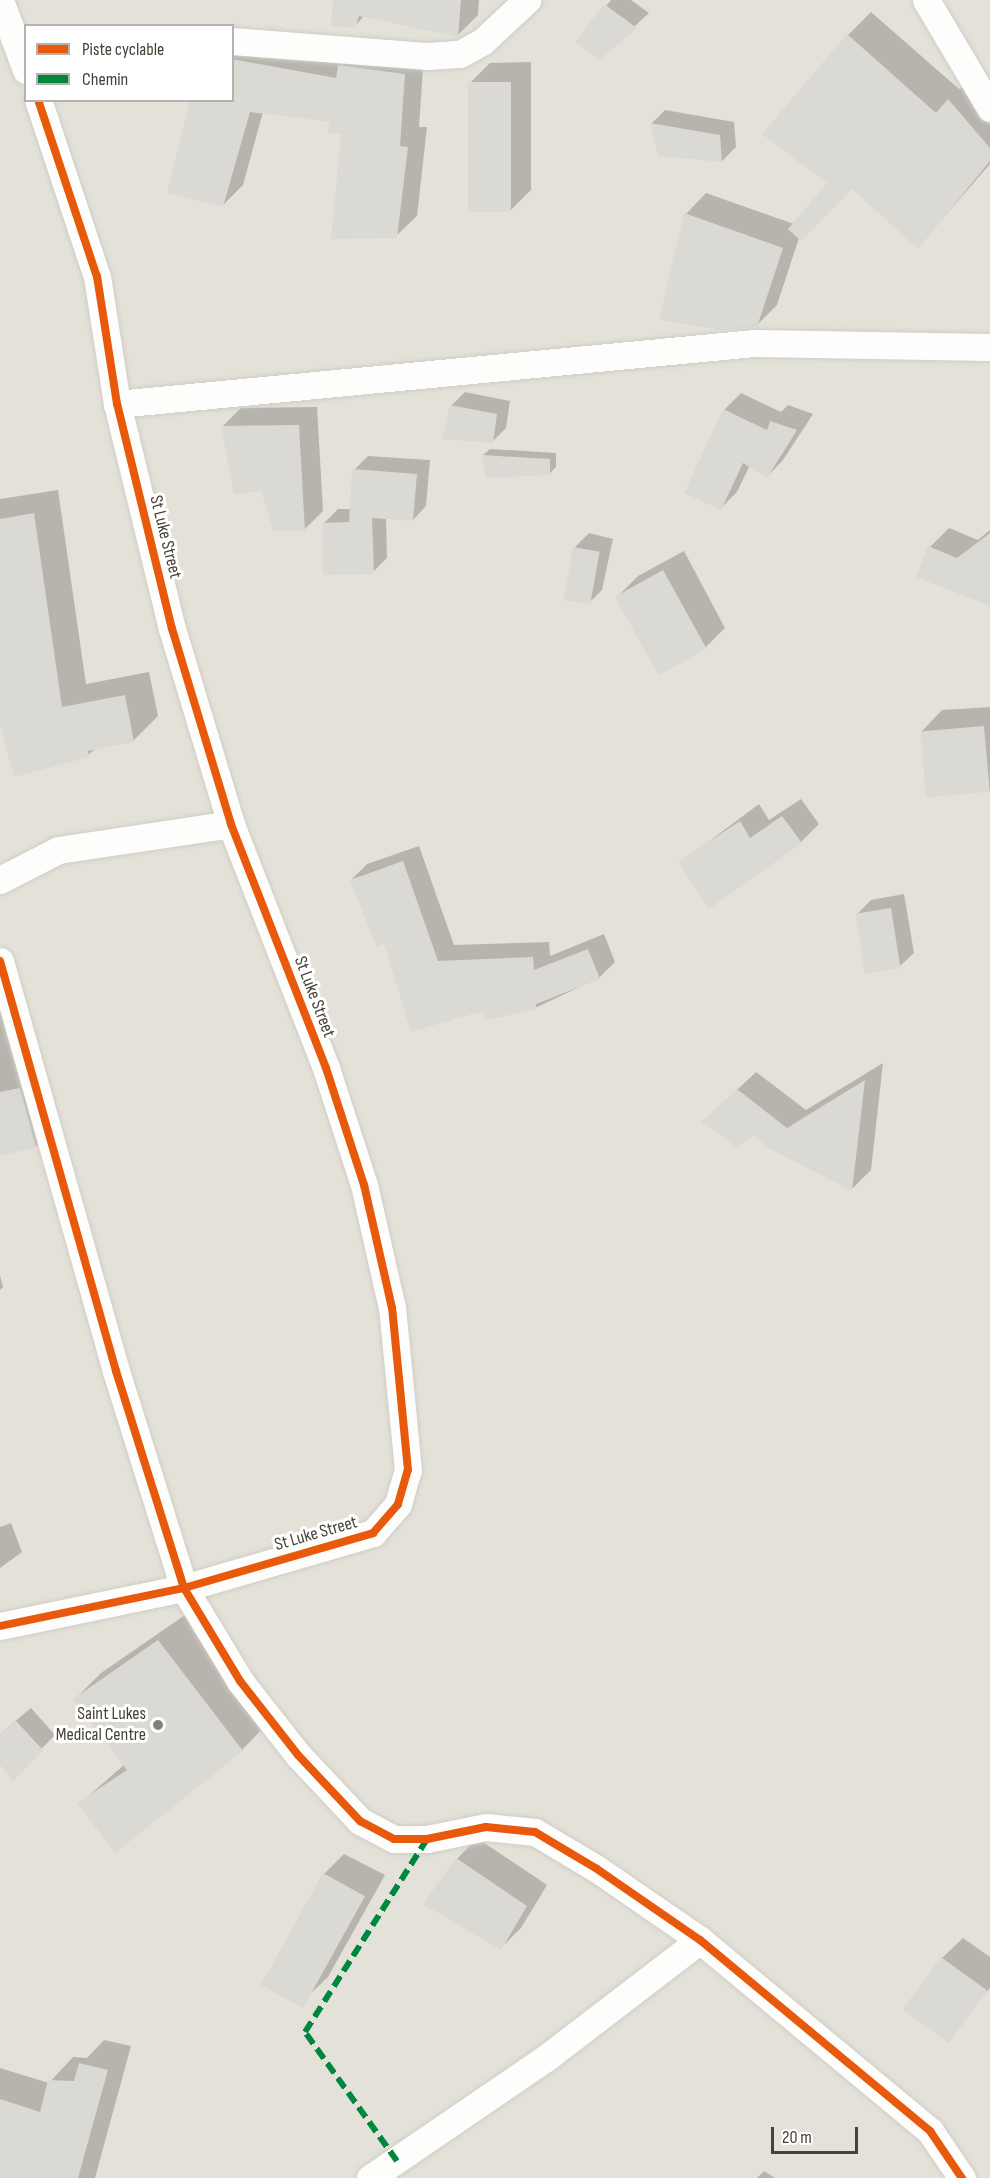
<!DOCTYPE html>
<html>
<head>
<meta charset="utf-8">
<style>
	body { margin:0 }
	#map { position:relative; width:990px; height:2178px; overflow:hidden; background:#f0f0eb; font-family:"Sofia Sans Condensed",sans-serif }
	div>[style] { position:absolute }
	.residential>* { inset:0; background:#e4e2d8 }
	.shadow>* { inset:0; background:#0003 }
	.building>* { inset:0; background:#dad9d3; transform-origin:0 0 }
	.roads { filter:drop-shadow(0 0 2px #cecdc8) drop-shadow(0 0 2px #cecdc8) }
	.street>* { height:27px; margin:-13.5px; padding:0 13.5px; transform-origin:13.5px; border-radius:13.5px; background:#fdfdfc }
	.quiet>* { height:6px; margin-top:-3px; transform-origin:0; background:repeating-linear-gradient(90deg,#00873e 0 12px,transparent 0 18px) }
	.cycleway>* { height:8px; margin:-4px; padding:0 4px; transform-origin:4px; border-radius:4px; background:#e8590c }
	.dots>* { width:16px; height:16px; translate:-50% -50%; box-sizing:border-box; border:3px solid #fff; border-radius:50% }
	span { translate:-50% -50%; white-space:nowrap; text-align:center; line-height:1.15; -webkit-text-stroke:6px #fff; paint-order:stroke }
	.street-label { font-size:18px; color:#474237 }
	.poi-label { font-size:18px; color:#474237 }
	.right { translate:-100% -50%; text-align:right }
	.legend { position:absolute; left:24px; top:24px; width:210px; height:78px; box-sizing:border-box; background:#fff; border:2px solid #b5b3af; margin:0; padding:8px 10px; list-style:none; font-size:18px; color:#474237 }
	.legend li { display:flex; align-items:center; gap:12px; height:30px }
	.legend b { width:30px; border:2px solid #b5b3af }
	.scale { position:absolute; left:771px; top:2127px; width:87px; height:27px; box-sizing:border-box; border:3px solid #474237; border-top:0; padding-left:8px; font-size:18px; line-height:21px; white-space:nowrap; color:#474237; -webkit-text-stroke:4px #fff; paint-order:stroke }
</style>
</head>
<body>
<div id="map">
	<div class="residential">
		<i style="clip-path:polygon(evenodd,0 0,990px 0,990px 2178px,0 2178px,0 0,26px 26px,232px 26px,232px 100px,26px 100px,26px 26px)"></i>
	</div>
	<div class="shadow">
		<i style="clip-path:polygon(336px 0,479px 0,478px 15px,457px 36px,365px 15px,355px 26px)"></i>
		<i style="clip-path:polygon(611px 0,631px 0,649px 13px,600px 58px,577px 42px)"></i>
		<i style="clip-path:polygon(871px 12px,959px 89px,972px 77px,990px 98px,990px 164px,918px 247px,852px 187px,799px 238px,777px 305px,756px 326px,686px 214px,706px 193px,794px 224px,829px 183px,848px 35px)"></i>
		<i style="clip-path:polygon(232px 33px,424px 54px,419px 127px,427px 127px,417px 216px,396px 236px,343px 133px,331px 121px,263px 112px,243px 185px,223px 205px)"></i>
		<i style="clip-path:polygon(531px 62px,531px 190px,510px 211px,470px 83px,490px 63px)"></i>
		<i style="clip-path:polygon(665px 110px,734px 122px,736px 147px,722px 161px,651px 124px)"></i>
		<i style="clip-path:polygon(465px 392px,510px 401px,506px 428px,492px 442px,451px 406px)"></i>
		<i style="clip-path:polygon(741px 393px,781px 412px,788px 405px,813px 414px,783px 460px,767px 477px,750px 465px,737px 492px,720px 509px,724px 410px)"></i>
		<i style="clip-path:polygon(317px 407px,323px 511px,305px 529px,262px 489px,223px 426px,241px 408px)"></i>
		<i style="clip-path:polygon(490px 449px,556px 453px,556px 467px,549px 474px,483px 455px)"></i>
		<i style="clip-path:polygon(368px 456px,430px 460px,426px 506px,413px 520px,386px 518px,387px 558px,373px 572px,324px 523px,338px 509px,351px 509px,354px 470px)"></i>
		<i style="clip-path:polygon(58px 490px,86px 684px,149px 672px,158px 716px,133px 741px,96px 748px,88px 755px,0 721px,0 499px)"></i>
		<i style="clip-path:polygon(949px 528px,978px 540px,990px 530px,990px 602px,930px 547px)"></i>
		<i style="clip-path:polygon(589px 533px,613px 539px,602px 590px,588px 604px,575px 547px)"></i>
		<i style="clip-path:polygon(684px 551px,725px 628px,705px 648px,617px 597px,638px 576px)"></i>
		<i style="clip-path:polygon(990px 707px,990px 791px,928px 795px,922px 731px,942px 710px)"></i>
		<i style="clip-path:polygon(801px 799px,819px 824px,801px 842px,680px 863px,759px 804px,769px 820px)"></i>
		<i style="clip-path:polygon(419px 846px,454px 945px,549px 942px,550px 956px,604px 934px,615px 962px,599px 978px,535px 1008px,484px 1009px,385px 941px,351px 880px,367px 864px)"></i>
		<i style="clip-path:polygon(904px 894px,914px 953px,900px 966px,857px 914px,871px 900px)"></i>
		<i style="clip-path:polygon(0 982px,56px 1126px,36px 1146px,0 1154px)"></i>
		<i style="clip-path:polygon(883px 1063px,871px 1170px,852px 1189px,722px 1104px,756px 1072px,806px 1110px)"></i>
		<i style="clip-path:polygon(0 1275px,3px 1287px,0 1290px)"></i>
		<i style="clip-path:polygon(11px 1523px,22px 1552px,0 1568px,0 1527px)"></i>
		<i style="clip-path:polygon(185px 1615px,268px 1723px,242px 1750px,79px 1804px,124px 1765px,75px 1699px,101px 1673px)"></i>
		<i style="clip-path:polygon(31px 1708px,55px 1735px,13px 1778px,0 1762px,0 1734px)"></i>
		<i style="clip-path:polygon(477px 1838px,547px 1885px,521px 1928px,500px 1949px,457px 1859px)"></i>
		<i style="clip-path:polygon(344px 1854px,385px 1875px,328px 1977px,307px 1997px,324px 1874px)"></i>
		<i style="clip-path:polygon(963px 1938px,990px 1957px,990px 1988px,943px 2039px,942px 1958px)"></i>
		<i style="clip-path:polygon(104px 2040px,131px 2046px,95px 2178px,0 2178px,0 2068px,49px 2083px,73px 2057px,87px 2058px)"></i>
		<i style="clip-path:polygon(764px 2171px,775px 2178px,757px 2178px)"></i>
	</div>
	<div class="building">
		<i style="clip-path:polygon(333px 0,461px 0,458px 37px,359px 16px,355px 28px,331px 26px)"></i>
		<i style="clip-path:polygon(604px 4px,637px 28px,600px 60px,575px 42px)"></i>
		<i style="clip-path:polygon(847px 34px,936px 113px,948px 99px,990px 148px,990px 161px,918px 249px,852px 189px,801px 241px,788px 229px,827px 183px,762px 134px)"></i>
		<i style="clip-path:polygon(232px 59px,336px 78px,338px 65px,405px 74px,400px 146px,408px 147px,397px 238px,331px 239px,341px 134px,328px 133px,330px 122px,250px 112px,223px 207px,167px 193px,190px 100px,232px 100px)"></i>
		<i style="left:511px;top:82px;width:130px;height:43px;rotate:90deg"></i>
		<i style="clip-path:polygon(650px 123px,720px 135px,722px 162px,658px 156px)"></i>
		<i style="clip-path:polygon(684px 213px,783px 248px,757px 327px,720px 330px,659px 320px)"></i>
		<i style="clip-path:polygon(450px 405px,497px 414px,493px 443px,442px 439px)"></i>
		<i style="clip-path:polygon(723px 409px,767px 430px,770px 421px,797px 430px,767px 478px,743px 463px,721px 510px,684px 493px)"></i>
		<i style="clip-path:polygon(299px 425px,305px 531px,273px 531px,261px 491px,234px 494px,221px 426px)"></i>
		<i style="clip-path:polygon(482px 455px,550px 459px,550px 475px,486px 478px)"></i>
		<i style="clip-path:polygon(352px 469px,417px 474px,413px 521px,372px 518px,374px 574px,323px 575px,322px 523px,349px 522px)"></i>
		<i style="clip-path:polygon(34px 513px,62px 707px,125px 695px,134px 742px,88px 751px,89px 757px,14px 777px,0 725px,0 519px)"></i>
		<i style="clip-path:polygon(990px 533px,990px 606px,916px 577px,928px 546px,957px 558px)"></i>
		<i style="left:573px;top:547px;width:27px;height:54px;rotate:10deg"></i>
		<i style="left:663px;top:570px;width:90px;height:55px;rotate:61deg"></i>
		<i style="left:984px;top:726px;width:66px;height:64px;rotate:85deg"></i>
		<i style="clip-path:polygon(782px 816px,802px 843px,709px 909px,678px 862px,740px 821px,750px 838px)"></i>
		<i style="clip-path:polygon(403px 861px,438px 961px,533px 957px,534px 970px,588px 949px,600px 979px,536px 1004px,536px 1009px,484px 1021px,483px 1011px,411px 1032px,384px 943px,377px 947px,350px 880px)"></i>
		<i style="left:891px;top:908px;width:61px;height:36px;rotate:81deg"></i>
		<i style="clip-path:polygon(865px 1080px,852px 1191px,768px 1148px,754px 1134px,738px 1148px,701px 1122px,737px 1089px,787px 1128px)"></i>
		<i style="clip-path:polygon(20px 1088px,36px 1147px,0 1156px,0 1092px)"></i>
		<i style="clip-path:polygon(158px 1640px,243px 1751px,115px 1853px,77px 1803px,127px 1770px,73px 1699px)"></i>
		<i style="clip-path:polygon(16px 1721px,43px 1750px,13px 1781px,0 1765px,0 1734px)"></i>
		<i style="clip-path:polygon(456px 1858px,527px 1906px,501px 1950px,423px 1904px)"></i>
		<i style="left:323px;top:1873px;width:48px;height:128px;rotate:29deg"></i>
		<i style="left:941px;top:1957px;width:57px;height:65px;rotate:36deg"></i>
		<i style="clip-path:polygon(79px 2063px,108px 2070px,78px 2178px,0 2178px,0 2099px,40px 2112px,48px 2080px,74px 2081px)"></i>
	</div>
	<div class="roads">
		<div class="street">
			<i style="left:0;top:0;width:75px;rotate:69.6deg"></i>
			<i style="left:926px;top:0;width:126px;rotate:59.3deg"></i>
			<i style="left:232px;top:41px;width:197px;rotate:4.4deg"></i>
			<i style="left:428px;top:56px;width:32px;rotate:-4deg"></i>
			<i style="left:460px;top:54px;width:25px;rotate:-29deg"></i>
			<i style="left:482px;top:42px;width:62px;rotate:-43deg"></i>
			<i style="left:117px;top:404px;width:640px;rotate:-5.47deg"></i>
			<i style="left:754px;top:343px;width:236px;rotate:1deg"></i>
			<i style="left:0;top:880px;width:65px;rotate:-27.3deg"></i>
			<i style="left:58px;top:850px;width:175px;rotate:-8.5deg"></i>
			<i style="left:0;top:961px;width:426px;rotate:74.2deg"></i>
			<i style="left:116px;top:1371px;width:227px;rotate:72.6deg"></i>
			<i style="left:184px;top:1588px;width:109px;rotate:58.9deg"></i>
			<i style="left:240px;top:1681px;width:94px;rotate:51.9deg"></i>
			<i style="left:298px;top:1755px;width:91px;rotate:46.8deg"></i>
			<i style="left:360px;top:1821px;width:38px;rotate:28deg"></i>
			<i style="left:394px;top:1839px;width:33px"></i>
			<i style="left:427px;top:1839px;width:60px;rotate:-11.5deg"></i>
			<i style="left:486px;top:1827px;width:49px;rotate:5.8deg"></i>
			<i style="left:535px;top:1832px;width:72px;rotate:30.8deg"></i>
			<i style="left:597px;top:1869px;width:125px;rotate:34.6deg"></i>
			<i style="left:700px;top:1940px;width:299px;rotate:39.7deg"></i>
			<i style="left:930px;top:2131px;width:57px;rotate:55.8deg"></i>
			<i style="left:0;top:1626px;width:188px;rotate:-11.7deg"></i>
			<i style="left:184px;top:1588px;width:197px;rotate:-16.2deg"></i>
			<i style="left:373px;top:1533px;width:38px;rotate:-49deg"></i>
			<i style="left:398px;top:1504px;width:35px;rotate:-74deg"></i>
			<i style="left:408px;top:1470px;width:163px;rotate:-95.6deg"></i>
			<i style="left:392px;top:1308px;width:126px;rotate:-102.8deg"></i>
			<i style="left:364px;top:1185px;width:123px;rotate:-108deg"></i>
			<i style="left:326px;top:1068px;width:262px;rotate:-111.3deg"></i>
			<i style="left:231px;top:824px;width:204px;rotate:-106.8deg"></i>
			<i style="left:172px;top:629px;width:232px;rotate:-103.7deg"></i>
			<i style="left:117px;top:404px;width:129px;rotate:-98.9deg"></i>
			<i style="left:97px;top:277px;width:187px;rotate:-108.4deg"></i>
			<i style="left:370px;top:2178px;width:213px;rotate:-34.3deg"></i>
			<i style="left:546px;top:2058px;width:194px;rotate:-37.5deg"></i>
		</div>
	</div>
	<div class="quiet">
		<i style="left:397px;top:2161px;width:158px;rotate:-125.5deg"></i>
		<i style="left:305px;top:2032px;width:228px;rotate:-57.7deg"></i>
	</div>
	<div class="cycleway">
		<i style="left:0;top:961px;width:426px;rotate:74.2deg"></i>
		<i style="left:116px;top:1371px;width:227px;rotate:72.6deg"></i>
		<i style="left:184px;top:1588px;width:109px;rotate:58.9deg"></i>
		<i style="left:240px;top:1681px;width:94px;rotate:51.9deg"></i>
		<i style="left:298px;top:1755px;width:91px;rotate:46.8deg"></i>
		<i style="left:360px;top:1821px;width:38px;rotate:28deg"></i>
		<i style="left:394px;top:1839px;width:33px"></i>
		<i style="left:427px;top:1839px;width:60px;rotate:-11.5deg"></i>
		<i style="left:486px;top:1827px;width:49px;rotate:5.8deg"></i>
		<i style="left:535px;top:1832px;width:72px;rotate:30.8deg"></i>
		<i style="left:597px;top:1869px;width:125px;rotate:34.6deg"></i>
		<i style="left:700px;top:1940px;width:299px;rotate:39.7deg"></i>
		<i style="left:930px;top:2131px;width:57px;rotate:55.8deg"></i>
		<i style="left:0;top:1626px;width:188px;rotate:-11.7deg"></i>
		<i style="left:184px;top:1588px;width:197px;rotate:-16.2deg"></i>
		<i style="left:373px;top:1533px;width:38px;rotate:-49deg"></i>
		<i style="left:398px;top:1504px;width:35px;rotate:-74deg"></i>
		<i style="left:408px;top:1470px;width:163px;rotate:-95.6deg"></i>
		<i style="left:392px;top:1308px;width:126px;rotate:-102.8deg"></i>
		<i style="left:364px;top:1185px;width:123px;rotate:-108deg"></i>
		<i style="left:326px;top:1068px;width:262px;rotate:-111.3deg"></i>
		<i style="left:231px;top:824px;width:204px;rotate:-106.8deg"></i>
		<i style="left:172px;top:629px;width:232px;rotate:-103.7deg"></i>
		<i style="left:117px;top:404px;width:129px;rotate:-98.9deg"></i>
		<i style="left:97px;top:277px;width:187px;rotate:-108.4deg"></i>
	</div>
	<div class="dots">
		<i style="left:158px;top:1725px;background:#827f76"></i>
	</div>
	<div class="street-label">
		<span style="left:165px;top:537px;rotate:76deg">St Luke Street</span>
		<span style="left:314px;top:997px;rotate:69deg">St Luke Street</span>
		<span style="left:316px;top:1534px;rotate:-16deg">St Luke Street</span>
	</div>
	<div class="poi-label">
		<span class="right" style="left:146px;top:1725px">Saint Lukes<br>Medical Centre</span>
	</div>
	<ul class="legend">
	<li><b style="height:8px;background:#e8590c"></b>Piste cyclable</li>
	<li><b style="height:8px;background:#00873e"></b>Chemin</li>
	</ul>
	<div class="scale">20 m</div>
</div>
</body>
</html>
